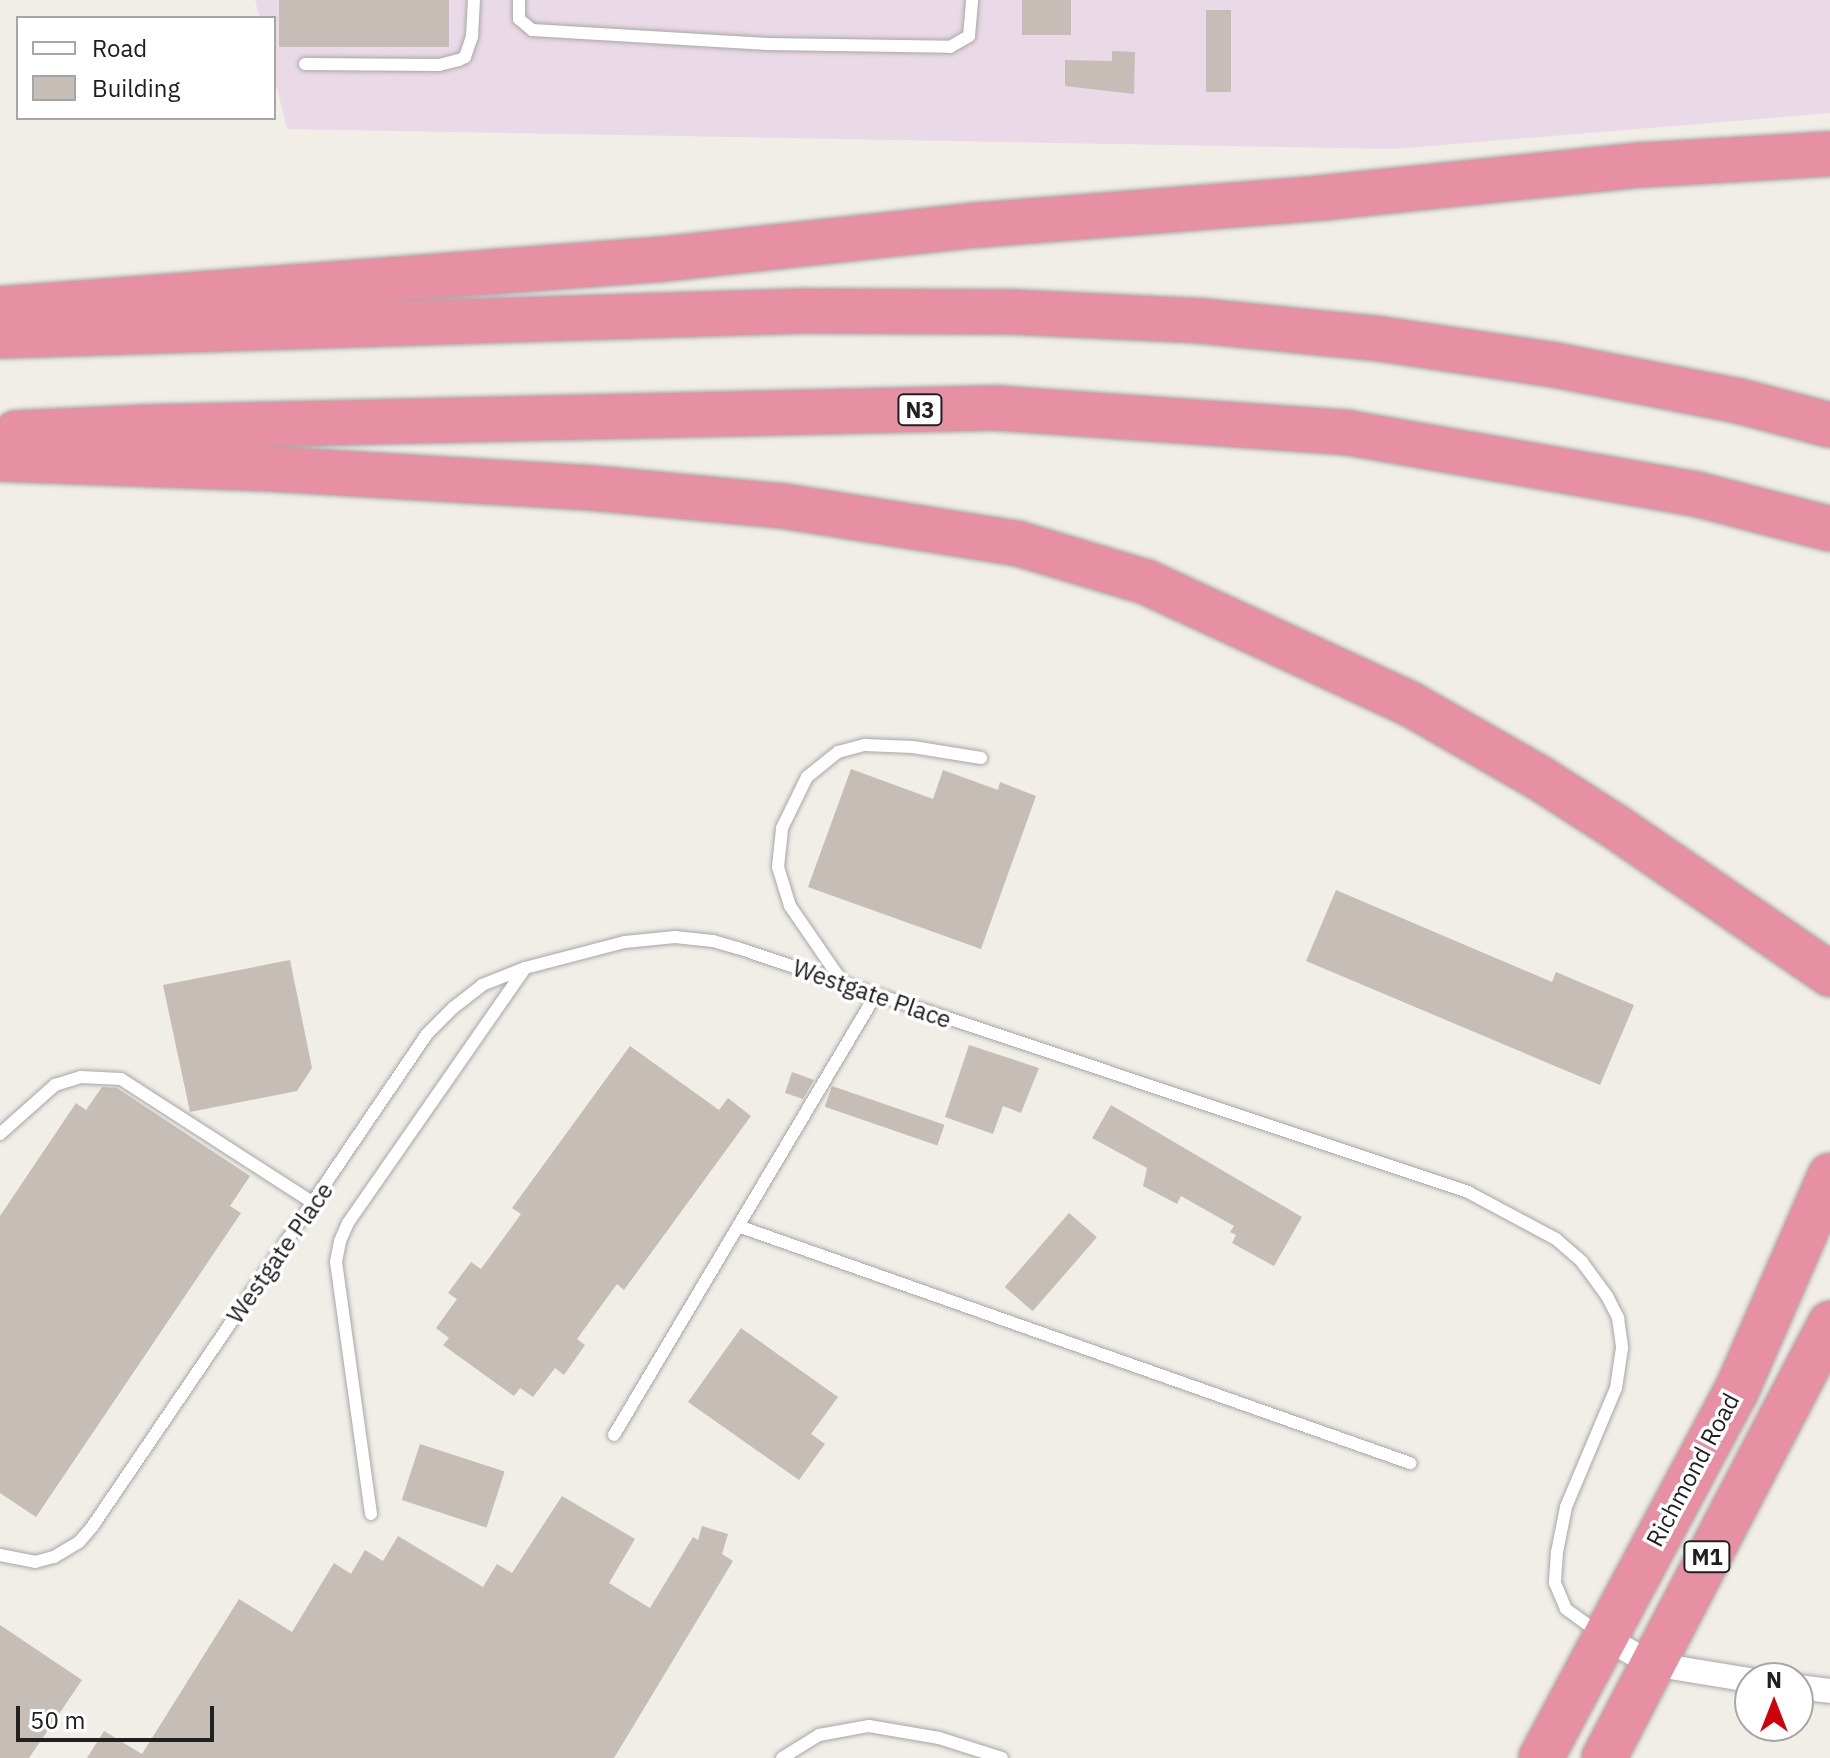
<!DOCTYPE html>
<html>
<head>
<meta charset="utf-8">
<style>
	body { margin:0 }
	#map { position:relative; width:1830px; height:1758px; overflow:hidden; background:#f1ede7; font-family:"IBM Plex Sans",sans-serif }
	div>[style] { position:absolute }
	.industrial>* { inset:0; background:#ead9e7 }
	.building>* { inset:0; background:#c6bdb6; transform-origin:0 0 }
	.roads { filter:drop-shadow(0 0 2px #a7a7a7) drop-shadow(0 0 2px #a7a7a7) }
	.lane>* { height:12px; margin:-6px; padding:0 6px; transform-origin:6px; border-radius:6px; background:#fff }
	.street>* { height:24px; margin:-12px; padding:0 12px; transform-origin:12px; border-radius:12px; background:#fff }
	.highway>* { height:44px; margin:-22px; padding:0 22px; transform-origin:22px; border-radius:22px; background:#e790a3 }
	span { translate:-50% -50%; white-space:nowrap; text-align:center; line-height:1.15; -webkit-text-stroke:7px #fff; paint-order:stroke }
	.shield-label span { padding:2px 6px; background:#fff; border:2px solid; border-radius:6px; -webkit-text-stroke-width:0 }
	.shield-label { font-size:22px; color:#202020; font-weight:700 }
	.street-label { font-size:24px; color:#202020 }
	.legend { position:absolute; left:16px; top:16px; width:260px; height:104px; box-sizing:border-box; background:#fff; border:2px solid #a6a6a6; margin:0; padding:10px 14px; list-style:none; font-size:24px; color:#202020 }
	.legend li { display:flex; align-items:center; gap:16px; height:40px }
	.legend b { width:40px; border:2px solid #a6a6a6 }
	.north { position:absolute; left:1734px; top:1662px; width:80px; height:80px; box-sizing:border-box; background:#fff; border:2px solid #a6a6a6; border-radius:50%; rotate:0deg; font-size:22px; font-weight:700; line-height:32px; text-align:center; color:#202020 }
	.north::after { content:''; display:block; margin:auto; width:28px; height:36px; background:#cf0209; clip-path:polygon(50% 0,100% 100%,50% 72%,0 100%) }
	.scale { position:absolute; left:16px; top:1706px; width:198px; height:36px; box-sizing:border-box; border:4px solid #202020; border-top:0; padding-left:10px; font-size:24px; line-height:28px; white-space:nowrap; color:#202020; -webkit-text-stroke:6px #fff; paint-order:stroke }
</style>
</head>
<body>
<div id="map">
	<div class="industrial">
		<i style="clip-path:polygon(255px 0,1830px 0,1830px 113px,1394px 149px,287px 129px,274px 76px,274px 18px,260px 18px)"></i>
	</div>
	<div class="building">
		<i style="left:279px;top:0;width:170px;height:47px"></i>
		<i style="left:1022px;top:0;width:49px;height:35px"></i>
		<i style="left:1206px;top:10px;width:25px;height:82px"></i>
		<i style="clip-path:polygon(1112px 51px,1135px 52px,1134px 94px,1065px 86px,1065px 60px,1112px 61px)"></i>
		<i style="clip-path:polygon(851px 769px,933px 799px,943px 770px,998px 790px,1000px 782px,1036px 796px,981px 949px,808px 887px)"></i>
		<i style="clip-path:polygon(1336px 890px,1552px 982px,1556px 972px,1634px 1005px,1600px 1085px,1306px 961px)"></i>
		<i style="clip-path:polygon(290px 960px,312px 1068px,297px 1091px,190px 1112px,163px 985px)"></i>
		<i style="clip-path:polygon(969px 1045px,1039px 1068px,1021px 1113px,1003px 1106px,993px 1134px,945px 1117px)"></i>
		<i style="clip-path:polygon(630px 1046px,719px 1110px,728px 1098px,751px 1116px,624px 1290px,617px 1284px,577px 1339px,585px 1345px,564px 1375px,555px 1368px,533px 1397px,520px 1388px,514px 1396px,443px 1345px,449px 1338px,436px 1328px,457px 1299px,448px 1293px,471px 1262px,481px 1269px,521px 1214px,512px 1208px)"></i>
		<i style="clip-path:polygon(792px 1072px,814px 1080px,803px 1099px,785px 1093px)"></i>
		<i style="left:832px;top:1086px;width:119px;height:22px;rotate:19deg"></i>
		<i style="clip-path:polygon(102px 1087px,117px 1088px,250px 1176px,230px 1206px,241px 1213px,36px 1517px,0 1493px,0 1216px,76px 1103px,86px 1110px)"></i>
		<i style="clip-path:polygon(1111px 1105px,1302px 1217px,1274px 1266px,1232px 1243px,1236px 1235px,1230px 1232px,1234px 1226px,1181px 1196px,1177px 1204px,1143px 1186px,1147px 1168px,1092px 1138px)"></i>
		<i style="left:1069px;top:1213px;width:37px;height:98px;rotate:41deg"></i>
		<i style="clip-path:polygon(741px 1328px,838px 1397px,811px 1434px,825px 1444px,799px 1480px,688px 1402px)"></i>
		<i style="left:420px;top:1444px;width:89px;height:59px;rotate:18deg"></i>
		<i style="clip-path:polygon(562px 1496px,635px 1539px,609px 1583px,650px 1608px,693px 1537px,698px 1540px,702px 1526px,728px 1534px,722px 1554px,733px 1561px,614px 1758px,87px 1758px,104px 1731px,142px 1754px,239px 1599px,292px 1632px,334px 1563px,351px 1574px,365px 1550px,383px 1561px,398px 1536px,483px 1587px,497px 1564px,512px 1573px)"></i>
		<i style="clip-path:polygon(0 1625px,82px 1680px,29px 1758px,0 1758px)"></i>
	</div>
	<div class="roads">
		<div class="lane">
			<i style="left:519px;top:0;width:19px;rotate:90deg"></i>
			<i style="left:519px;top:19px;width:17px;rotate:40deg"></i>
			<i style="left:532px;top:30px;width:236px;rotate:3.4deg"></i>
			<i style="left:768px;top:44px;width:182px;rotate:0.9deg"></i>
			<i style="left:950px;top:47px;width:22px;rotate:-30deg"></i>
			<i style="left:969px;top:36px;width:36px;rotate:-85deg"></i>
			<i style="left:305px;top:64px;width:134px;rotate:0.4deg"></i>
			<i style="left:439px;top:65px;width:21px;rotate:-14deg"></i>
			<i style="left:459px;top:60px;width:7px;rotate:-27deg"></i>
			<i style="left:465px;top:57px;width:21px;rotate:-71deg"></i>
			<i style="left:472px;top:37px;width:37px;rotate:-87deg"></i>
			<i style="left:843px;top:983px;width:93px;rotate:-124.5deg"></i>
			<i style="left:790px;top:906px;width:41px;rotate:-107.1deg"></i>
			<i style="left:778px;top:867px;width:39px;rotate:-84deg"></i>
			<i style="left:782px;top:828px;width:57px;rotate:-63.9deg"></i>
			<i style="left:807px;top:777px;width:40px;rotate:-39deg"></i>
			<i style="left:838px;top:752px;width:28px;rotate:-15deg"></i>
			<i style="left:865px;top:745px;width:48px;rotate:2.4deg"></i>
			<i style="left:913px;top:747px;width:69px;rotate:9.2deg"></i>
			<i style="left:0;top:1134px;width:74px;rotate:-41.7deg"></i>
			<i style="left:55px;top:1085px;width:27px;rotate:-17deg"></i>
			<i style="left:81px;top:1077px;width:40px;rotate:2.9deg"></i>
			<i style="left:121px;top:1079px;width:231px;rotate:32.8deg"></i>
			<i style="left:738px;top:1226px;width:713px;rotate:19.43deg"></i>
			<i style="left:614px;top:1435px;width:511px;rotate:-59.27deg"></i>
			<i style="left:371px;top:1514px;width:254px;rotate:-97.9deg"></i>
			<i style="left:336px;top:1262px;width:21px;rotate:-79deg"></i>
			<i style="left:340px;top:1241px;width:20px;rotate:-66deg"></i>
			<i style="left:348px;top:1223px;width:310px;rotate:-55.2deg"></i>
			<i style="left:0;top:1555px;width:36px;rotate:11deg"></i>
			<i style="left:35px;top:1562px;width:20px;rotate:-15deg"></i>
			<i style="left:54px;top:1557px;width:29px;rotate:-31deg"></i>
			<i style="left:79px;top:1542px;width:20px;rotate:-49deg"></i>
			<i style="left:92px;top:1527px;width:596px;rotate:-55.8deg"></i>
			<i style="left:427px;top:1034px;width:37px;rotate:-45deg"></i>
			<i style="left:453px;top:1008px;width:37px;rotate:-38deg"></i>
			<i style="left:482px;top:985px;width:46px;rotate:-21.6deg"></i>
			<i style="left:525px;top:968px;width:103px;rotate:-14.6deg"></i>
			<i style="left:625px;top:942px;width:50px;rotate:-5.7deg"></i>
			<i style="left:675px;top:937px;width:38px;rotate:6deg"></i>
			<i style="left:713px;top:941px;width:26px;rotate:16deg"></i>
			<i style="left:738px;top:948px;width:770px;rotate:18.48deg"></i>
			<i style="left:1468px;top:1192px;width:100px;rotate:28.1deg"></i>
			<i style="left:1556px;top:1239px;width:35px;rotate:41deg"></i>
			<i style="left:1582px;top:1262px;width:42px;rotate:53.7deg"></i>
			<i style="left:1607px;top:1296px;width:25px;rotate:63deg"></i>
			<i style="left:1618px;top:1318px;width:30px;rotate:82deg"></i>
			<i style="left:1622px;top:1348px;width:40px;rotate:98.5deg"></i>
			<i style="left:1616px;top:1388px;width:129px;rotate:112.8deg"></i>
			<i style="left:1566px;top:1507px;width:46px;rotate:101.3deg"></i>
			<i style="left:1557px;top:1552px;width:31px;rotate:94deg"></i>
			<i style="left:1555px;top:1583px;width:28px;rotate:67deg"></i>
			<i style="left:1566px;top:1609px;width:39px;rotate:36deg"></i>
			<i style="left:782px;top:1758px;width:44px;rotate:-31.9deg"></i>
			<i style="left:819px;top:1735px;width:51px;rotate:-10.2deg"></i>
			<i style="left:869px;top:1726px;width:71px;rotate:9.7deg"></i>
			<i style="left:939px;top:1738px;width:66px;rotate:17.6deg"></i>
		</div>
		<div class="street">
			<i style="left:1604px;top:1637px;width:55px;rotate:29.4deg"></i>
			<i style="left:1652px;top:1664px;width:99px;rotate:9.3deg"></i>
			<i style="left:1798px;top:1687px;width:32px;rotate:7deg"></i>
		</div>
		<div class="highway">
			<i style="left:0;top:309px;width:666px;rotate:-4.31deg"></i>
			<i style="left:664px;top:259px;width:317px;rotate:-6.2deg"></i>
			<i style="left:979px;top:225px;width:343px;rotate:-4.5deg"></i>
			<i style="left:1321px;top:198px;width:324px;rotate:-5.9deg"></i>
			<i style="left:1643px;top:165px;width:187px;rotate:-3.4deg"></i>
			<i style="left:0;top:336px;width:802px;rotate:-1.79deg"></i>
			<i style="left:802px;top:311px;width:211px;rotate:0.3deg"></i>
			<i style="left:1013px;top:312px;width:188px;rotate:2.7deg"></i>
			<i style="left:1201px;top:321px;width:181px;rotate:5.7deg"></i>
			<i style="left:1381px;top:339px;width:176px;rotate:8.5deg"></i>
			<i style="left:1555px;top:365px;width:187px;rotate:11.1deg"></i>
			<i style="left:1739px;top:401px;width:94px;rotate:14.8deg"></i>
			<i style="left:16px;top:433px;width:134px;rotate:-2.6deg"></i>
			<i style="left:150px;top:427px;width:845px;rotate:-1.29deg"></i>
			<i style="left:995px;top:408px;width:355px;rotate:4deg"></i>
			<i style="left:1349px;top:433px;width:352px;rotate:10deg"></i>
			<i style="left:1696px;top:494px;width:138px;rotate:14.6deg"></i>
			<i style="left:0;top:459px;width:272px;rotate:2.1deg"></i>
			<i style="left:272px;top:469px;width:321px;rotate:3.4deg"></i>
			<i style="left:592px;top:488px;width:192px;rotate:5.4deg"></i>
			<i style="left:783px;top:506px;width:239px;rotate:9.1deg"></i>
			<i style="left:1019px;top:544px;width:133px;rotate:16.7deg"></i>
			<i style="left:1146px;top:582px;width:291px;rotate:24.8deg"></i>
			<i style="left:1410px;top:704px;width:147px;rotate:29.7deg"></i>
			<i style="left:1538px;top:777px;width:93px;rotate:32.7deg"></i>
			<i style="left:1616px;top:827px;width:260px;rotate:34.5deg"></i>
			<i style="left:1541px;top:1758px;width:415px;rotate:-62deg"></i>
			<i style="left:1736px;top:1392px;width:236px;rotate:-66.5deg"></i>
			<i style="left:1604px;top:1758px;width:490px;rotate:-62.5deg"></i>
		</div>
	</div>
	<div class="shield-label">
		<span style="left:920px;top:410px">N3</span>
		<span style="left:1707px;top:1557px">M1</span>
	</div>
	<div class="street-label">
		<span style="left:872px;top:994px;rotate:19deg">Westgate Place</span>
		<span style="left:280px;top:1253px;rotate:-55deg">Westgate Place</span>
		<span style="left:1693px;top:1470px;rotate:-62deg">Richmond Road</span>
	</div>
	<ul class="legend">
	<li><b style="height:10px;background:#fff"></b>Road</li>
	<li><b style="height:22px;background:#c6bdb6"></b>Building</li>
	</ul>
	<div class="north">N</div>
	<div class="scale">50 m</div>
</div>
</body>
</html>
